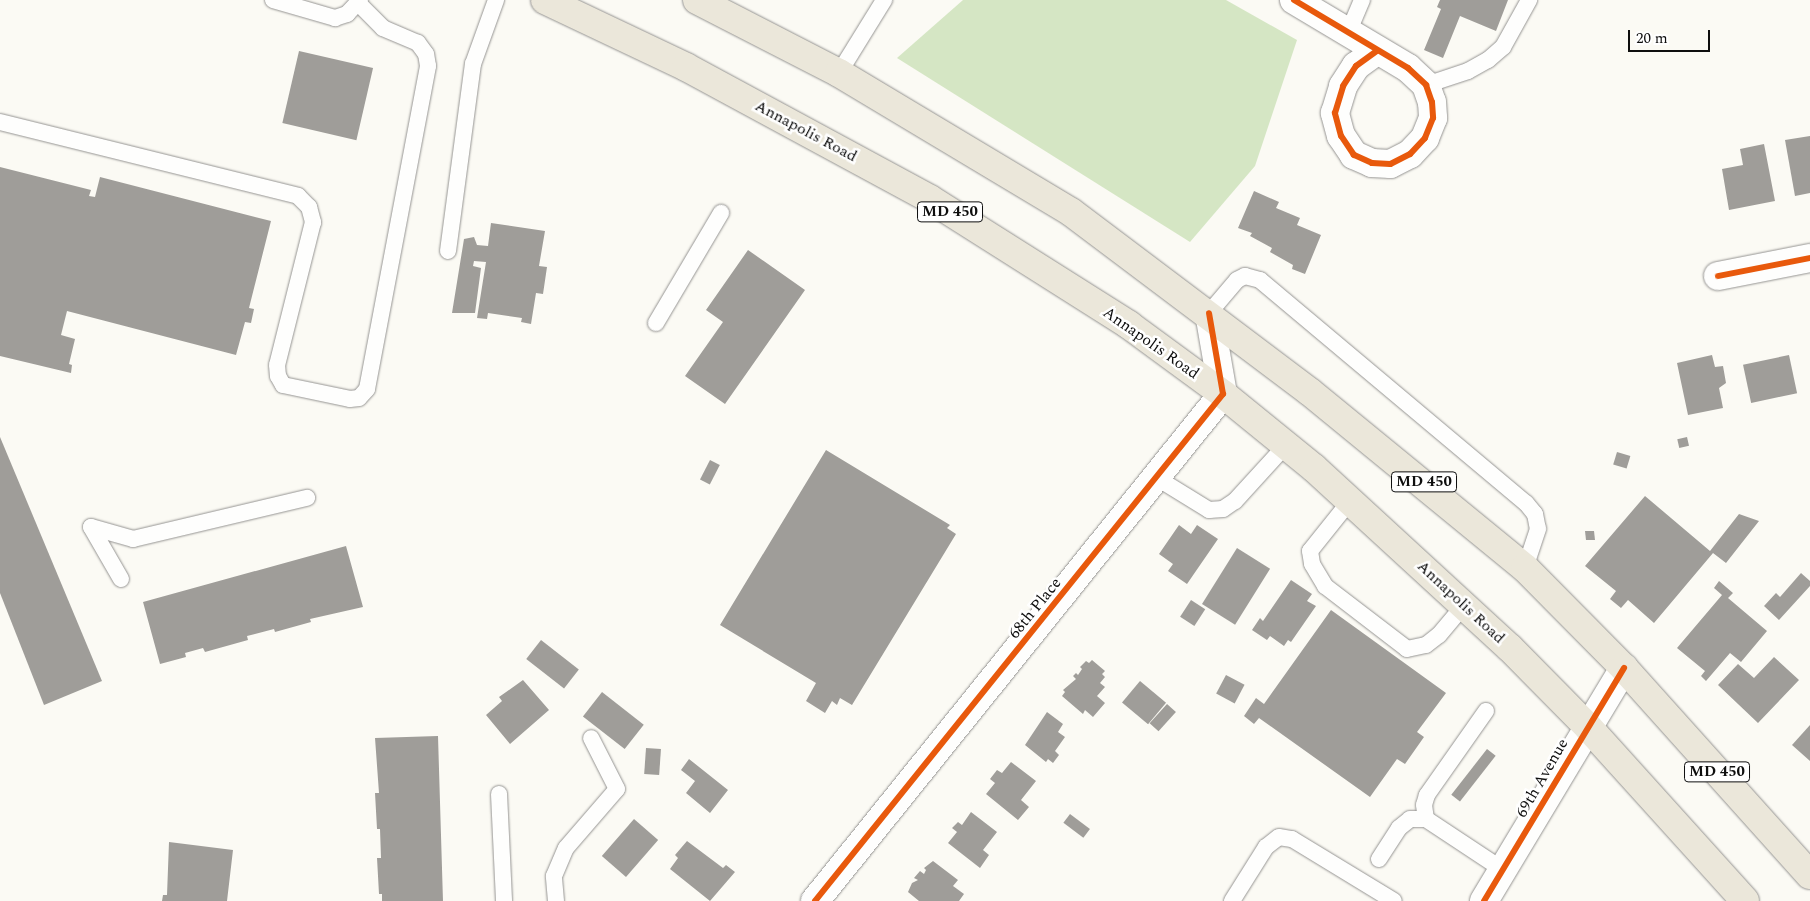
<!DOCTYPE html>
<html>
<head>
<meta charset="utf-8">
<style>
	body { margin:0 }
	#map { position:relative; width:1810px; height:901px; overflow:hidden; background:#fbfaf4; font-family:Spectral,serif }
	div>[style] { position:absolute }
	.forest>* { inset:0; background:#d5e6c4 }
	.building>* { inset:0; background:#9f9d99; transform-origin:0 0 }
	.roads { filter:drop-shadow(0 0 1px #959492) drop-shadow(0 0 1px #959492) }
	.lane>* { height:16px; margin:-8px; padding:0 8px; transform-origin:8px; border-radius:8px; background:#fefefd }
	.street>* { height:28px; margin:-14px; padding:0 14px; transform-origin:14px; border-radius:14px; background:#fefefd }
	.primary>* { height:28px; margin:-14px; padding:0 14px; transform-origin:14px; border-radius:14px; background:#ebe7da }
	.cycleway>* { height:6px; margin:-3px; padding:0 3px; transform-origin:3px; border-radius:3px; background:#e8590c }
	span { translate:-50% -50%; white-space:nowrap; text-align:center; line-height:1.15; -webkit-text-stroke:5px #fff; paint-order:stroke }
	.shield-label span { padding:1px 4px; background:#fff; border:1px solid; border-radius:4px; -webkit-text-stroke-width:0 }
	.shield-label { font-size:15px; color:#0e0e0e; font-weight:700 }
	.street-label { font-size:16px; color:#0e0e0e }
	.scale { position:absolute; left:1628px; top:30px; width:82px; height:22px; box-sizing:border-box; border:2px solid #0e0e0e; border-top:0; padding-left:6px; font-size:15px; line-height:18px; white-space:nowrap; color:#0e0e0e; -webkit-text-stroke:4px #fff; paint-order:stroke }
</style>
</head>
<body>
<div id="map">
	<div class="forest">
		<i style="clip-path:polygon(963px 0,1226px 0,1297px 40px,1255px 166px,1190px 242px,897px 58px)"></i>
	</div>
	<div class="building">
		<i style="clip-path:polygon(1440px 0,1508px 0,1496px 31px,1460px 16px,1443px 58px,1424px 50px,1441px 9px,1437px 7px)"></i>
		<i style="left:299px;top:51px;width:76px;height:74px;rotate:13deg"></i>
		<i style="clip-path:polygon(1810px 136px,1810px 193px,1795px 196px,1785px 140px)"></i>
		<i style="clip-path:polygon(1764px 144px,1775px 201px,1729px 210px,1722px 169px,1743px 165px,1740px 149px)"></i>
		<i style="clip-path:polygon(0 167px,91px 190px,89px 196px,95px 197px,100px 177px,271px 221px,249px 308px,254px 309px,251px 323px,245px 322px,236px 355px,67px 311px,61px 335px,75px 339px,69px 364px,72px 365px,71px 373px,0 356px)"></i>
		<i style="clip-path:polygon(1254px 191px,1279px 202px,1276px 208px,1300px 218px,1297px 225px,1321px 235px,1305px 274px,1292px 269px,1293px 265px,1270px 252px,1272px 248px,1250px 236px,1252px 233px,1238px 228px)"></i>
		<i style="clip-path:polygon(491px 223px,545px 231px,539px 266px,547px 267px,543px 294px,536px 293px,531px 324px,521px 322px,522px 318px,488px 313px,487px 319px,477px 318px,486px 262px,474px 261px,473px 266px,481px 268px,475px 313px,452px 313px,464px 239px,474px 237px,477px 245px,488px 246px)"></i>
		<i style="clip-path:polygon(748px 250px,805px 290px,725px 404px,685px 376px,723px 322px,706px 310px)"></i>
		<i style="clip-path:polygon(1712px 355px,1715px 367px,1723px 366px,1726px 383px,1719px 388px,1723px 408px,1688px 415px,1677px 363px)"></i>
		<i style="left:1789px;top:355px;width:39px;height:47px;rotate:78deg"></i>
		<i style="clip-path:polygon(0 437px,102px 681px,44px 705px,0 593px)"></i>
		<i style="left:1687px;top:437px;width:9px;height:10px;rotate:77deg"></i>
		<i style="clip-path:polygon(826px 450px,950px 525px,947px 528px,956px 534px,852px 705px,840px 698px,837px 705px,832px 701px,825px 713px,806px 701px,816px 683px,720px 625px)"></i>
		<i style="left:1617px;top:452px;width:14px;height:13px;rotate:17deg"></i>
		<i style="left:710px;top:460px;width:11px;height:22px;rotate:27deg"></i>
		<i style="clip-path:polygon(1645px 496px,1710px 551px,1739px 514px,1759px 521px,1726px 563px,1713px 553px,1654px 623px,1628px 600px,1621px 608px,1610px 599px,1616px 591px,1585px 566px)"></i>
		<i style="clip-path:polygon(1179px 525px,1191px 534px,1197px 525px,1218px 539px,1187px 584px,1168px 571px,1173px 564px,1159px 554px)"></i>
		<i style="clip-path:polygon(1585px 531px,1594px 531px,1595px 540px,1586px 540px)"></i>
		<i style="clip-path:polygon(346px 546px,363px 607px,310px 619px,311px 622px,275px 632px,274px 629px,247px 636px,248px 640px,205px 652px,203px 648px,185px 653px,186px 657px,160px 664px,143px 602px)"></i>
		<i style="left:1237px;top:548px;width:39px;height:66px;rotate:32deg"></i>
		<i style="clip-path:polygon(1801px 573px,1810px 581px,1810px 586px,1779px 620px,1764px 606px,1776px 593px,1780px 597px)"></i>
		<i style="clip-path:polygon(1291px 580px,1312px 594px,1307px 601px,1316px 606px,1291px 642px,1288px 640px,1284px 646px,1270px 636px,1267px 640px,1252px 630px,1260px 618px,1263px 621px)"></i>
		<i style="clip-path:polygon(1719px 581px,1733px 593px,1728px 598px,1767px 631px,1741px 662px,1730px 653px,1706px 681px,1701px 676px,1705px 671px,1677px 648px,1722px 595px,1714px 588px)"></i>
		<i style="left:1191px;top:600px;width:17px;height:20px;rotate:33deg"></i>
		<i style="clip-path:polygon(1331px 610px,1446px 693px,1417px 732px,1424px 737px,1405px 764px,1397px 759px,1370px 797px,1259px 718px,1254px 724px,1244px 716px,1256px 698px,1264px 704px)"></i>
		<i style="left:541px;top:640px;width:48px;height:24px;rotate:38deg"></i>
		<i style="clip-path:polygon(1774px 657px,1799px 680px,1758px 723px,1718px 685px,1738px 664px,1754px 678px)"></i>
		<i style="clip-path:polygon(1092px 660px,1105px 671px,1102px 674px,1105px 677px,1100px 683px,1105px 687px,1097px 696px,1105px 703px,1093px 717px,1085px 710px,1083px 714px,1062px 696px,1065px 692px,1063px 690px,1076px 679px,1073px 676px,1076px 673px,1078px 675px,1082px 669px,1080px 667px,1086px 661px,1089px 663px)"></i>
		<i style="left:1226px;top:675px;width:21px;height:21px;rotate:28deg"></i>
		<i style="clip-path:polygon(523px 680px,549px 710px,510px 744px,486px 715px,502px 701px,499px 697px)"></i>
		<i style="left:1140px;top:681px;width:34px;height:28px;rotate:40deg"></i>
		<i style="left:602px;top:692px;width:53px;height:31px;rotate:38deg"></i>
		<i style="left:1167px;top:704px;width:12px;height:26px;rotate:42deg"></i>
		<i style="clip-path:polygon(1047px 712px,1063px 724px,1058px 732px,1065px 737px,1055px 751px,1059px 755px,1053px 763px,1048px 759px,1046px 762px,1025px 745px)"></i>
		<i style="clip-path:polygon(1810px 725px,1810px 761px,1792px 745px)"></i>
		<i style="clip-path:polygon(438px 736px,443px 901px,382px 901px,382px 894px,379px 894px,377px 858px,381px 858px,380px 829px,377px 829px,375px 793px,379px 793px,375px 738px)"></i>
		<i style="left:646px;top:748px;width:15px;height:26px;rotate:4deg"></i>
		<i style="left:1487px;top:749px;width:11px;height:58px;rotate:38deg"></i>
		<i style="clip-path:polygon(689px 759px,728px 790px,710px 813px,686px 793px,695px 781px,681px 770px)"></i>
		<i style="clip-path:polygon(1011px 762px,1036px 781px,1021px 800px,1029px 807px,1018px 820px,986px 794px,995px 783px,990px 779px,997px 770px,1002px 773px)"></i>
		<i style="clip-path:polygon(971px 812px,997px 832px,983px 850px,989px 855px,980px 868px,948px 843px,957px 832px,952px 828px,958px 822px,962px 825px)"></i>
		<i style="left:1070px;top:814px;width:25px;height:11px;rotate:37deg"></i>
		<i style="left:634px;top:819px;width:32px;height:49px;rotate:41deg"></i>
		<i style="clip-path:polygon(687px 841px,723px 868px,726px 865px,735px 872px,710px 901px,670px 869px,678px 858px,675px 855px)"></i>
		<i style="clip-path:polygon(169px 842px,233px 850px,227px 901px,162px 901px,163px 895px,167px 895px)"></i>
		<i style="clip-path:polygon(933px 861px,958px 880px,953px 886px,964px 894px,959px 901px,919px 901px,908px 892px,912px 883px,918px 880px,914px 878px,920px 871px,924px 874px,926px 870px,924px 868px)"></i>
	</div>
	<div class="roads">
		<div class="lane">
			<i style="left:273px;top:0;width:65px;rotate:16.2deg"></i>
			<i style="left:335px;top:18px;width:13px;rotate:-18deg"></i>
			<i style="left:347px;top:14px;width:19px;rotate:-47deg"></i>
			<i style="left:1348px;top:33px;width:36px;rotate:-67deg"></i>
			<i style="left:839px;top:73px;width:86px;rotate:-58.3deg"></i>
			<i style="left:1426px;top:85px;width:44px;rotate:-18.4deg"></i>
			<i style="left:1468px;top:71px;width:23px;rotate:-29deg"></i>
			<i style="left:1488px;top:60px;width:20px;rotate:-41deg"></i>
			<i style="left:1503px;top:47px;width:54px;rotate:-61deg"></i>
			<i style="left:0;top:122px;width:307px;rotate:13.9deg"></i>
			<i style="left:298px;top:196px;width:16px;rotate:45deg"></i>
			<i style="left:309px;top:207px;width:16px;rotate:75deg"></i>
			<i style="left:313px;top:222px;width:147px;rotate:104.1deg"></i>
			<i style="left:277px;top:365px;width:11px;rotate:85deg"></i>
			<i style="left:278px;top:376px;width:10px;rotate:61deg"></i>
			<i style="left:283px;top:385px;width:68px;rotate:11.8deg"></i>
			<i style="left:350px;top:399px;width:9px;rotate:-6deg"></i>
			<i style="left:359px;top:398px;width:12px;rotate:-48deg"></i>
			<i style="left:367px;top:389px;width:329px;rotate:-79.3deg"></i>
			<i style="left:428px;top:66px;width:12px;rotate:-99deg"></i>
			<i style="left:426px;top:54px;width:14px;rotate:-126deg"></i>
			<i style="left:418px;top:43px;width:38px;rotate:-157deg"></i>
			<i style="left:383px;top:28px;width:34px;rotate:-135deg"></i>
			<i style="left:448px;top:251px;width:189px;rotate:-82.4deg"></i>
			<i style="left:473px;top:64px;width:68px;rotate:-70.2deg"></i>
			<i style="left:1209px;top:313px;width:43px;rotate:-49.7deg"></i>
			<i style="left:1237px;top:280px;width:9px;rotate:-27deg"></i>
			<i style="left:1245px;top:276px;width:16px;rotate:15deg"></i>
			<i style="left:1260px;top:280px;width:347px;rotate:40deg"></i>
			<i style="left:1526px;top:503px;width:14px;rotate:51deg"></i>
			<i style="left:1535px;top:514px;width:15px;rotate:79deg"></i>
			<i style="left:1538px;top:529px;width:41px;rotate:108.4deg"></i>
			<i style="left:656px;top:323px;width:128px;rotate:-59.4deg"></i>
			<i style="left:1157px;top:478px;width:61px;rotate:31.6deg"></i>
			<i style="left:1209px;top:510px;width:14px;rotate:-4deg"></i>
			<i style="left:1223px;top:509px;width:14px;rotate:-34deg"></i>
			<i style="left:1235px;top:501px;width:74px;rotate:-47.7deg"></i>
			<i style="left:1350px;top:501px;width:64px;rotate:128.7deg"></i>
			<i style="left:1310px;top:551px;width:13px;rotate:81deg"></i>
			<i style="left:1312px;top:564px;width:26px;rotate:59deg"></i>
			<i style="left:1325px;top:586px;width:103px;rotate:37.5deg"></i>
			<i style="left:1407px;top:649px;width:19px;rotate:-12deg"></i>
			<i style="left:1426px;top:645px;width:16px;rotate:-38deg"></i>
			<i style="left:1439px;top:635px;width:39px;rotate:-50deg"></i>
			<i style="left:121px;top:579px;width:60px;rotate:-120deg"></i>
			<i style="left:91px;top:527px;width:44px;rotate:15.9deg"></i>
			<i style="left:133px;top:539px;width:179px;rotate:-13.3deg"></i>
			<i style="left:1486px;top:711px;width:103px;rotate:125.1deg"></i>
			<i style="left:1427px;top:795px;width:10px;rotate:107deg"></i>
			<i style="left:1424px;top:805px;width:14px;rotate:82deg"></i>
			<i style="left:1426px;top:819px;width:92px;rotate:33.5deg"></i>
			<i style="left:499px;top:794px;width:107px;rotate:87.3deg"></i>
			<i style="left:1379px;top:859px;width:37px;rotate:-57deg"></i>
			<i style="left:1399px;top:828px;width:14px;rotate:-39deg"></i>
			<i style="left:1410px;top:819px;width:16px"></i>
			<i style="left:556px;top:901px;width:25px;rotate:-95deg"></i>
			<i style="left:554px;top:876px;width:30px;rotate:-67deg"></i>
			<i style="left:566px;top:848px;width:78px;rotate:-49.2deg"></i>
			<i style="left:617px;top:789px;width:57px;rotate:-117deg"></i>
			<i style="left:1232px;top:901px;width:64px;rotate:-57.8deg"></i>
			<i style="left:1266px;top:847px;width:16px;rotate:-38deg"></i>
			<i style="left:1279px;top:837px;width:13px;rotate:9deg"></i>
			<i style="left:1292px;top:839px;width:119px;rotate:31.3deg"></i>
		</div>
		<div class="street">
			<i style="left:1294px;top:0;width:133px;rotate:30.8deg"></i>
			<i style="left:1408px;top:68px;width:25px;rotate:43deg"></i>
			<i style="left:1426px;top:85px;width:18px;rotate:71deg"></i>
			<i style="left:1432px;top:102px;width:16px;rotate:86deg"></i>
			<i style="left:1433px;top:118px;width:22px;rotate:112deg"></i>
			<i style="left:1425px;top:138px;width:22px;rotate:133deg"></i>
			<i style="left:1410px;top:154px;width:22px;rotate:153deg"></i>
			<i style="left:1390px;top:164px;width:18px;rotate:-177deg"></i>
			<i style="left:1372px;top:163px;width:20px;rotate:-156deg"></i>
			<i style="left:1354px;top:155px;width:23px;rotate:-124deg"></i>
			<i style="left:1341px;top:136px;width:24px;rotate:-105deg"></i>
			<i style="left:1335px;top:113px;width:28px;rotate:-73deg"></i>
			<i style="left:1343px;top:86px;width:24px;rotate:-57deg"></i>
			<i style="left:1356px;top:66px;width:26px;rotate:-36deg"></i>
			<i style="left:1718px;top:276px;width:94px;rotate:-11.1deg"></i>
			<i style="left:815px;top:901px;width:651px;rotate:-51.18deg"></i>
			<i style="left:1223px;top:394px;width:82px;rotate:-99.8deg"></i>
			<i style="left:1484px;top:901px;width:272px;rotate:-59deg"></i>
		</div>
		<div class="primary">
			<i style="left:545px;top:0;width:156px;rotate:25.4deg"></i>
			<i style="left:686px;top:67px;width:277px;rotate:28.4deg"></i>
			<i style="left:930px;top:199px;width:236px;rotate:32.3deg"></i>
			<i style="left:1129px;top:325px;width:117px;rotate:36.3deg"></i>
			<i style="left:1223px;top:394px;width:117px;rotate:39.1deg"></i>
			<i style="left:1314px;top:468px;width:266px;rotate:42.6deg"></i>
			<i style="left:1510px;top:648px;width:111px;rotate:45.4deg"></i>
			<i style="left:1588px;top:727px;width:234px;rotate:47.9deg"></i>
			<i style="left:697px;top:0;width:160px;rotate:27.2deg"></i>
			<i style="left:839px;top:73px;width:270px;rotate:30.9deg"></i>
			<i style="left:1071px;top:212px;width:299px;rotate:37deg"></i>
			<i style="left:1310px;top:392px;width:278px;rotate:39.3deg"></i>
			<i style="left:1525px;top:568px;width:141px;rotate:45.3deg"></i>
			<i style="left:1624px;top:668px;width:278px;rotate:48.1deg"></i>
		</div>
	</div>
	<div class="cycleway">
		<i style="left:1294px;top:0;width:133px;rotate:30.8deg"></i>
		<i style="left:1408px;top:68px;width:25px;rotate:43deg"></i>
		<i style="left:1426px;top:85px;width:18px;rotate:71deg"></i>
		<i style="left:1432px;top:102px;width:16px;rotate:86deg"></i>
		<i style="left:1433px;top:118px;width:22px;rotate:112deg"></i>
		<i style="left:1425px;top:138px;width:22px;rotate:133deg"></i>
		<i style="left:1410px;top:154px;width:22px;rotate:153deg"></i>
		<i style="left:1390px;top:164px;width:18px;rotate:-177deg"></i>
		<i style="left:1372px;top:163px;width:20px;rotate:-156deg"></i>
		<i style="left:1354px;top:155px;width:23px;rotate:-124deg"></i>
		<i style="left:1341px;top:136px;width:24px;rotate:-105deg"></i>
		<i style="left:1335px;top:113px;width:28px;rotate:-73deg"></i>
		<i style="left:1343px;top:86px;width:24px;rotate:-57deg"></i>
		<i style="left:1356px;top:66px;width:26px;rotate:-36deg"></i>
		<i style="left:1718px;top:276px;width:94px;rotate:-11.1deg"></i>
		<i style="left:815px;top:901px;width:651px;rotate:-51.18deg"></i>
		<i style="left:1223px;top:394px;width:82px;rotate:-99.8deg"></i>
		<i style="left:1484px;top:901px;width:272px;rotate:-59deg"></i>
	</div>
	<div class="shield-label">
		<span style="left:950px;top:212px">MD 450</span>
		<span style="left:1424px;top:482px">MD 450</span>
		<span style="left:1717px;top:772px">MD 450</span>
	</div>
	<div class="street-label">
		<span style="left:806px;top:131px;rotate:28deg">Annapolis Road</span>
		<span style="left:1151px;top:343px;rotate:35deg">Annapolis Road</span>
		<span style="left:1461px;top:602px;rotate:43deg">Annapolis Road</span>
		<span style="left:1035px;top:608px;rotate:-51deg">68th Place</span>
		<span style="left:1542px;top:778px;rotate:-60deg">69th Avenue</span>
	</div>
	<div class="scale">20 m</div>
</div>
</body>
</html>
